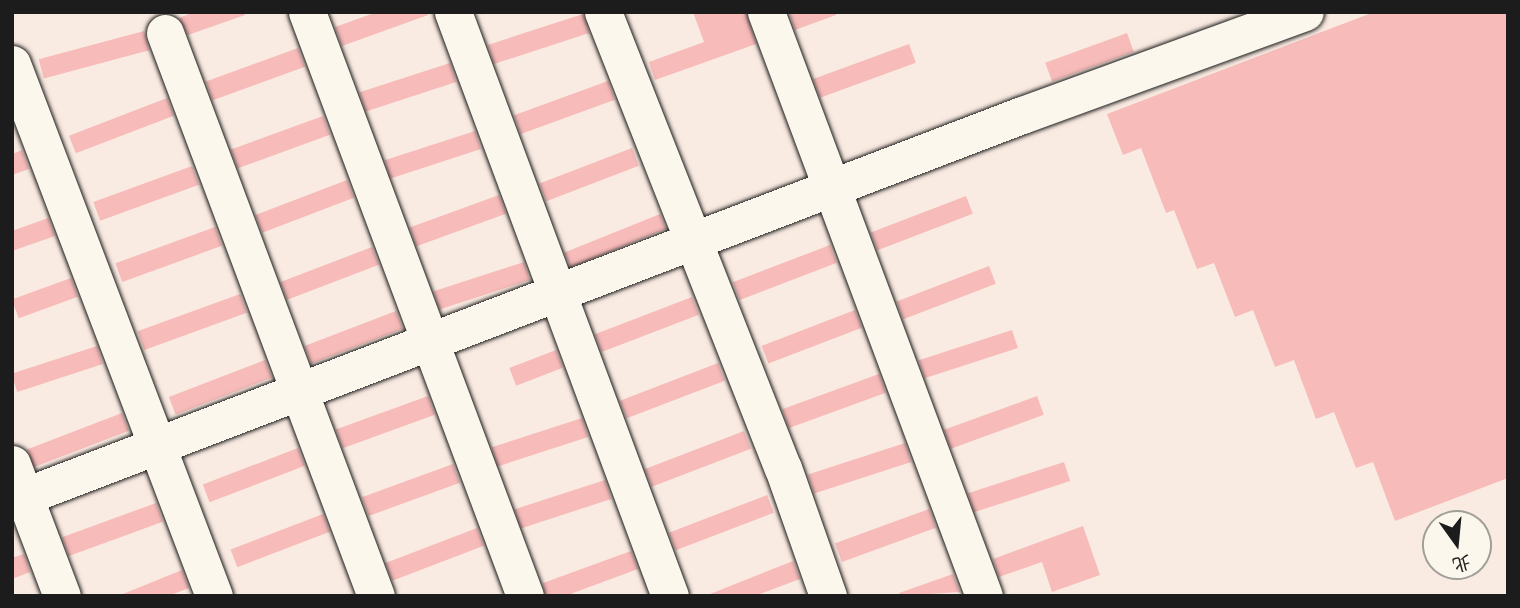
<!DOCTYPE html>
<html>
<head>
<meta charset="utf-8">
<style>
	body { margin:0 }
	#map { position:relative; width:1520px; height:608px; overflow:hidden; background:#faebe2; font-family:Caveat,"LXGW WenKai TC",sans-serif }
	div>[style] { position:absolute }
	.building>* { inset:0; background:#f7bbb9; transform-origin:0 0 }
	.roads { filter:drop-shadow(0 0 2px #1c1c1c) drop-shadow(0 0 2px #1c1c1c) }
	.minor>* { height:37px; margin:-18.5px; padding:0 18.5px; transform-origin:18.5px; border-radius:18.5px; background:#fbf7ec }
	span { translate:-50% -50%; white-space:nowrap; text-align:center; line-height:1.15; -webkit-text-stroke:5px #fbf7ec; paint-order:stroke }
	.frame { position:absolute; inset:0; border:14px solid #1c1c1c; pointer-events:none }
	.north { position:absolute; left:1422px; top:510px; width:70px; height:70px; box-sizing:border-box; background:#fbf7ec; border:2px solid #a29f99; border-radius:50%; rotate:165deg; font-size:19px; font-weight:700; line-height:28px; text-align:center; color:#1c1c1c }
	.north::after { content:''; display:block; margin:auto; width:24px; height:32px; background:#1c1c1c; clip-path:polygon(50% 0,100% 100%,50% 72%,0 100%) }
</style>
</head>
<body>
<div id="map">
	<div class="building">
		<i style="clip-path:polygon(194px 12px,244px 12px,245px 15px,188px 35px,179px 18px)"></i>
		<i style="clip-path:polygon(377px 12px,427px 12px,428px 15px,342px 46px,335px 27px)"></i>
		<i style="clip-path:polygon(693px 12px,746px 12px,756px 44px,655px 80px,649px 62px,704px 42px)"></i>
		<i style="clip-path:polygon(789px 12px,835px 12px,836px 15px,795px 30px)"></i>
		<i style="clip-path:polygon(1374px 12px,1508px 12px,1508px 478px,1395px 521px,1373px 462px,1356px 468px,1334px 412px,1316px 419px,1294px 360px,1275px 367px,1253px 310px,1235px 317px,1214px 263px,1197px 269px,1174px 210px,1166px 213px,1141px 148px,1123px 155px,1107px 114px)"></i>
		<i style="left:583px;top:14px;width:20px;height:100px;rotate:72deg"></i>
		<i style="left:144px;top:31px;width:20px;height:109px;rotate:75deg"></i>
		<i style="left:1127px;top:33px;width:20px;height:87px;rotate:70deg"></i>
		<i style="left:909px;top:44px;width:20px;height:102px;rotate:70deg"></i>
		<i style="left:298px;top:48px;width:20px;height:98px;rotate:70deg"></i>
		<i style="left:450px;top:63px;width:20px;height:95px;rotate:72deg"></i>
		<i style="left:608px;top:81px;width:20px;height:100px;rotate:70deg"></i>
		<i style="left:167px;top:98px;width:19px;height:105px;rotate:69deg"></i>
		<i style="left:323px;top:116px;width:20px;height:98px;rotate:70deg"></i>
		<i style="left:475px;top:131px;width:19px;height:95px;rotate:72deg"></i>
		<i style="left:632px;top:148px;width:19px;height:99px;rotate:69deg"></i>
		<i style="clip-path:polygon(22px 150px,29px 169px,12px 175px,12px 154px)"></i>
		<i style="left:192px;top:166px;width:20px;height:105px;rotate:70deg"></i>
		<i style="left:347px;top:180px;width:19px;height:98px;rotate:69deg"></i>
		<i style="left:499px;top:195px;width:20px;height:95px;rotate:70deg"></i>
		<i style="left:966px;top:196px;width:19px;height:102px;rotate:69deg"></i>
		<i style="left:660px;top:214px;width:16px;height:103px;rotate:68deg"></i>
		<i style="clip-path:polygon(48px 218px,55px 236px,12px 251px,12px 231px)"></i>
		<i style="left:215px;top:227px;width:20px;height:106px;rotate:70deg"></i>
		<i style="left:830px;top:245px;width:19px;height:104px;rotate:69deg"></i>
		<i style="left:372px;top:247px;width:19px;height:98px;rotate:69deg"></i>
		<i style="left:524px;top:262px;width:19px;height:95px;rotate:72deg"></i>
		<i style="left:989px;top:266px;width:19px;height:99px;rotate:69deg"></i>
		<i style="left:71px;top:278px;width:20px;height:63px;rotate:70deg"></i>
		<i style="left:240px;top:294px;width:20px;height:109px;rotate:70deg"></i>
		<i style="left:692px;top:297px;width:19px;height:104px;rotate:69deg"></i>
		<i style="left:855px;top:310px;width:19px;height:100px;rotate:69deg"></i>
		<i style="left:396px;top:311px;width:19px;height:98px;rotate:69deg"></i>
		<i style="left:1012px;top:330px;width:19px;height:98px;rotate:72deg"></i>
		<i style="left:97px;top:346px;width:19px;height:90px;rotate:72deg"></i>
		<i style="left:556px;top:350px;width:19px;height:50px;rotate:69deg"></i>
		<i style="left:265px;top:360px;width:19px;height:103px;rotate:69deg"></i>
		<i style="left:718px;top:363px;width:19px;height:105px;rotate:69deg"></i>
		<i style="left:879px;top:374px;width:20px;height:103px;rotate:70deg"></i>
		<i style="left:428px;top:396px;width:20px;height:98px;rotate:70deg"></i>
		<i style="left:1037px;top:396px;width:20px;height:99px;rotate:70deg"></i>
		<i style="left:122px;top:413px;width:19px;height:102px;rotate:69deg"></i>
		<i style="left:582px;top:418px;width:20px;height:95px;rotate:72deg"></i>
		<i style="left:744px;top:431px;width:19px;height:106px;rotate:69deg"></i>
		<i style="left:905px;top:443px;width:20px;height:102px;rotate:72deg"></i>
		<i style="left:298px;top:448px;width:19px;height:102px;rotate:69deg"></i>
		<i style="left:1064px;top:462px;width:20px;height:101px;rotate:72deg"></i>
		<i style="left:453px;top:464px;width:20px;height:97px;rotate:70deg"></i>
		<i style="left:605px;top:480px;width:20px;height:95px;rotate:72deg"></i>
		<i style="left:767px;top:495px;width:19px;height:105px;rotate:69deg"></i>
		<i style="left:156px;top:503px;width:20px;height:100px;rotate:70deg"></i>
		<i style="left:929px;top:509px;width:20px;height:100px;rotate:70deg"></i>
		<i style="left:323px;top:514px;width:19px;height:99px;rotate:69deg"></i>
		<i style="clip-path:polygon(1083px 526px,1100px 575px,1052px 592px,1042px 562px,999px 577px,993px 559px)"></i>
		<i style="left:477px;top:528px;width:19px;height:98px;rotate:69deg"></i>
		<i style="clip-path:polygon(631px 551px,638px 569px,565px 596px,545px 596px,543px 583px)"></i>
		<i style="clip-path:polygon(24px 554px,30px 572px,12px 579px,12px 558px)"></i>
		<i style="clip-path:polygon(793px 561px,800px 579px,755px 596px,705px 596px)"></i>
		<i style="clip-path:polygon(182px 570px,189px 588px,168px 596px,118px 596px)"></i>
		<i style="clip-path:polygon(953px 574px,960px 592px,900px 596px,899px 593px)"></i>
	</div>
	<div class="roads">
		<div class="minor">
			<i style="left:307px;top:12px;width:623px;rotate:69.53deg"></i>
			<i style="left:453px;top:12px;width:623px;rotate:69.62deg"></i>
			<i style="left:603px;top:12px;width:490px;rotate:68.5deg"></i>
			<i style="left:783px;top:468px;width:136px;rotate:70.6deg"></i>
			<i style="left:766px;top:12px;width:623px;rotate:69.53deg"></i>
			<i style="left:165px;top:33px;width:601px;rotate:69.46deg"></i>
			<i style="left:12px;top:64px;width:569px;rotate:69.21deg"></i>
			<i style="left:12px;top:464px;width:141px;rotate:69.3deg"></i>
			<i style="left:12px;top:501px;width:1081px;rotate:-20.92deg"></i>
			<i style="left:1022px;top:115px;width:301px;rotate:-20deg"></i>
		</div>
	</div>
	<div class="frame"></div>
	<div class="north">北</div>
</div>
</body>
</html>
